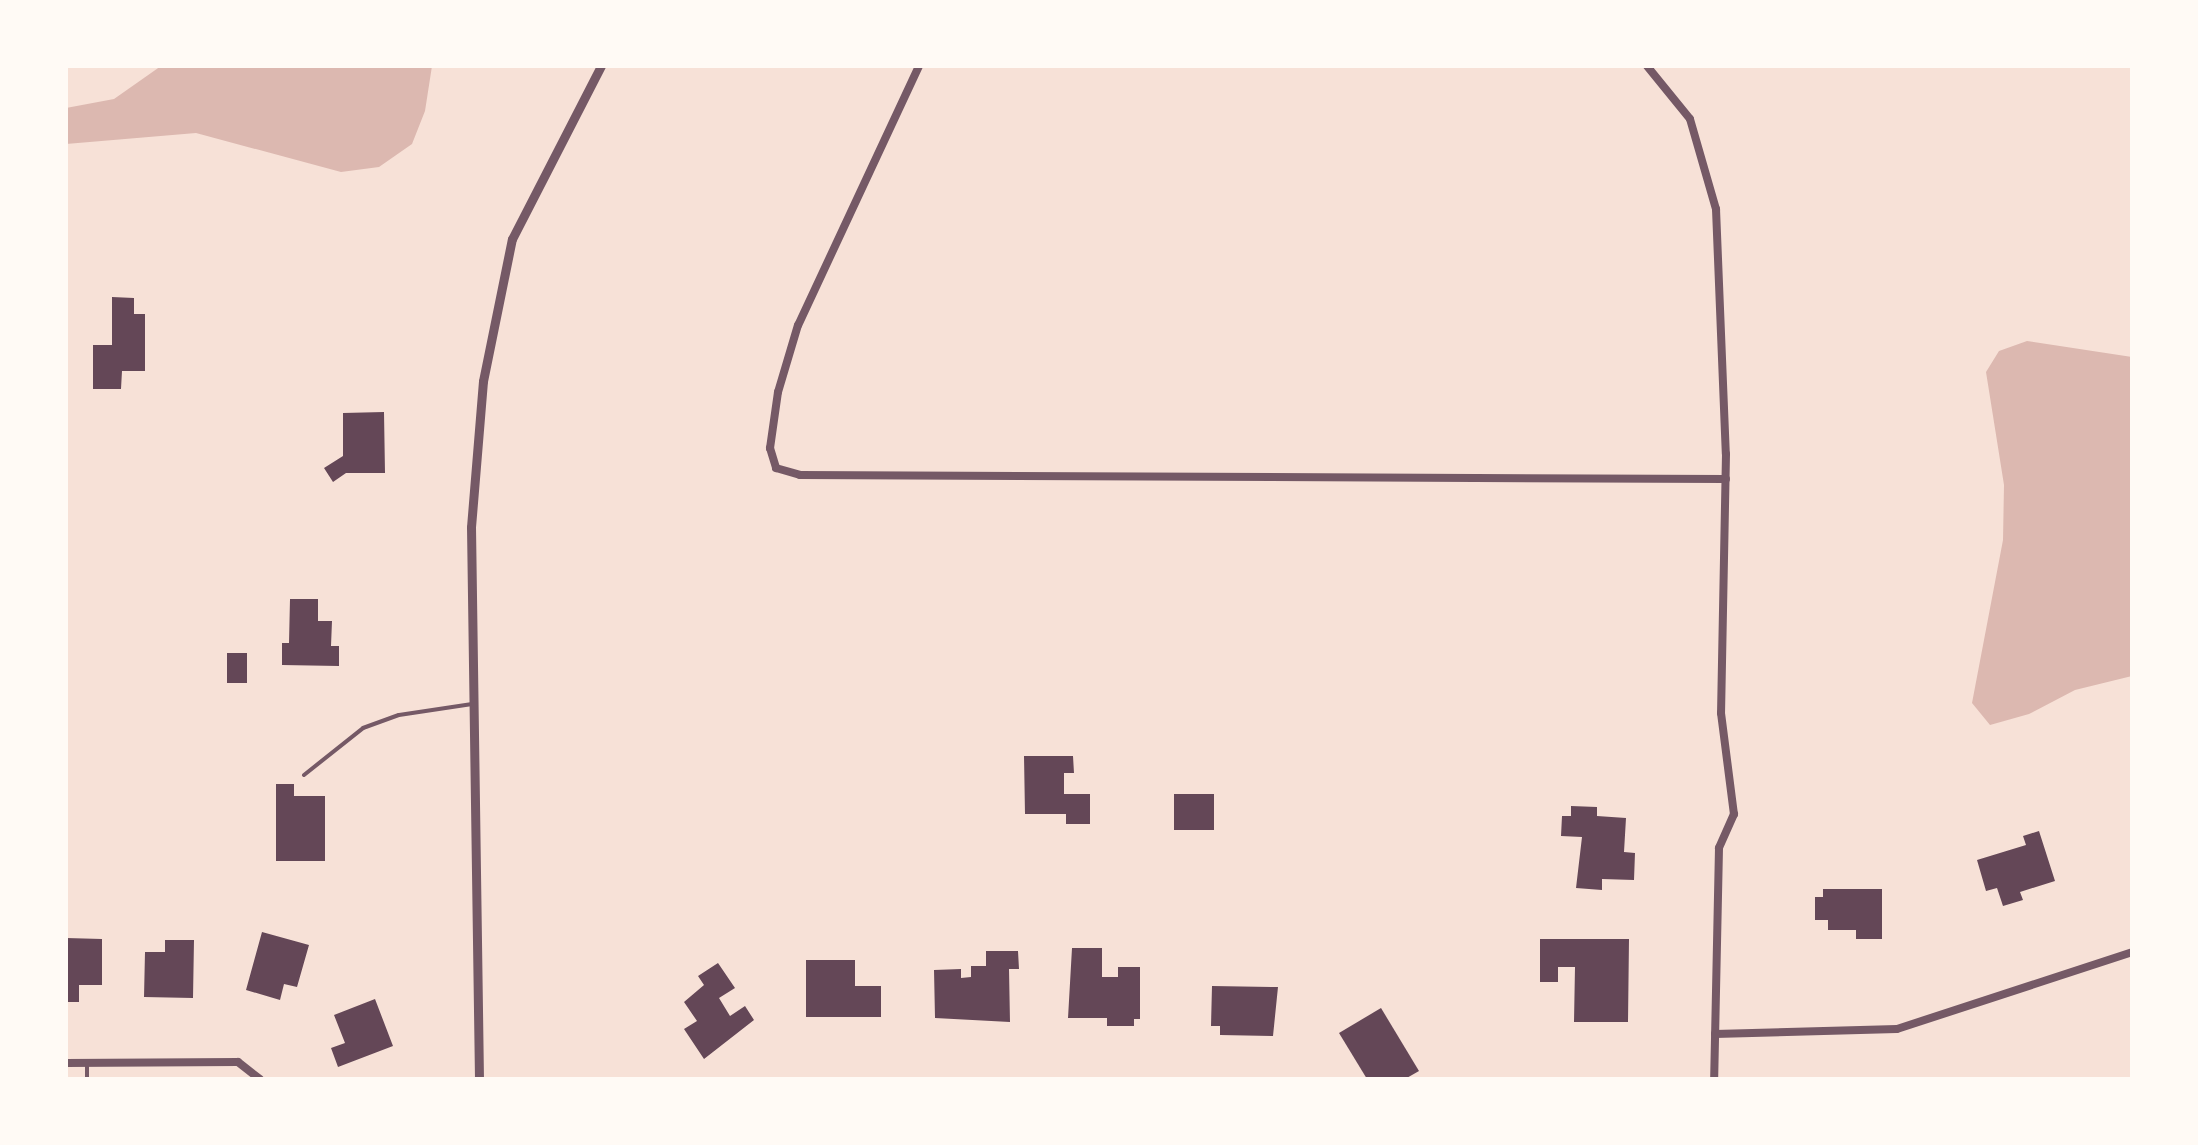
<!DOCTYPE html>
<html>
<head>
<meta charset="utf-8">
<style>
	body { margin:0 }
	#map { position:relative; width:2198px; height:1145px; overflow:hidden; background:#f7e1d7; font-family:Overpass,sans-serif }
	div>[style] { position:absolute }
	.water>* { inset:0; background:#dcb8b0 }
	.building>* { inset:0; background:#644757; transform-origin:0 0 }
	.service>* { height:4px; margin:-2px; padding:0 2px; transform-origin:2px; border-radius:2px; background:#755966 }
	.minor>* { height:8px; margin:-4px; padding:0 4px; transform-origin:4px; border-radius:4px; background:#755966 }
	.tertiary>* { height:9px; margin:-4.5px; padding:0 4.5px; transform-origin:4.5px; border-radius:4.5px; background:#755966 }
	span { translate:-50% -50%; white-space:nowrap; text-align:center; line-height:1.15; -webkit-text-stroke:7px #fffaf5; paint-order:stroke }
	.frame { position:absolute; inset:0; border:68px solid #fffaf5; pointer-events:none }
</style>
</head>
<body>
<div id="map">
	<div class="water">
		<i style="clip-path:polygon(161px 66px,432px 66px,425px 111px,412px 144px,379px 167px,341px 172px,196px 133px,66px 144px,66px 108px,114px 99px)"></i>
		<i style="clip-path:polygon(2027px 341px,2132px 357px,2132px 676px,2075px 690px,2029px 714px,1990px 725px,1972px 703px,2003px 540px,2004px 485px,1986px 372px,1999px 351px)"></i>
	</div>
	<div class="building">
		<i style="clip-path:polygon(112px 297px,134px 298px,134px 314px,145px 314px,145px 371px,122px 371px,121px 389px,93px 389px,93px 345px,112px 345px)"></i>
		<i style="clip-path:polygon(384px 412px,385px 473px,346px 473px,333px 482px,324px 468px,343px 456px,343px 413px)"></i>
		<i style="clip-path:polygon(290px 599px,318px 599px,318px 621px,332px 621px,331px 646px,339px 646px,339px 666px,282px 665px,282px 643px,289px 643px)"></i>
		<i style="left:227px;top:653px;width:20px;height:30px"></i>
		<i style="clip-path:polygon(1024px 756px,1073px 756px,1074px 773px,1064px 773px,1064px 794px,1090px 794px,1090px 824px,1066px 824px,1066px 814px,1025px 814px)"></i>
		<i style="clip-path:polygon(276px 784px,294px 784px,294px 796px,325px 796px,325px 861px,276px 861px)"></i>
		<i style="left:1174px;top:794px;width:40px;height:36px"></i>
		<i style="clip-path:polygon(1571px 806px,1597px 807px,1597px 816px,1626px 818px,1624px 852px,1635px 853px,1634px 880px,1602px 879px,1602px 890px,1576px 888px,1582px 837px,1561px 836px,1562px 816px,1571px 816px)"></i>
		<i style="clip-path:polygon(2039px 831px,2055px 881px,2020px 892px,2023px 900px,2003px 906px,1997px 888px,1986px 891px,1977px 860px,2026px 845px,2023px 836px)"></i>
		<i style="clip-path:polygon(1823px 889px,1882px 889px,1882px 939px,1856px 939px,1856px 930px,1828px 930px,1828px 920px,1815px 920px,1815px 897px,1823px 897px)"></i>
		<i style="clip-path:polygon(262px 932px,309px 945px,297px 987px,284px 984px,280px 1000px,246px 990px)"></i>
		<i style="clip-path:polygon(66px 938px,102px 939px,102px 985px,79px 985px,79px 1002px,66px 1002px)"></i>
		<i style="clip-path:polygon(1540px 939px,1629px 939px,1628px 1022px,1574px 1022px,1575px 967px,1558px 967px,1558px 982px,1540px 982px)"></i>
		<i style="clip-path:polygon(165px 940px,194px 940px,193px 998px,144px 997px,145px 952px,165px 952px)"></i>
		<i style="clip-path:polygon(1072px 948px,1102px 948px,1102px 977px,1118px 977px,1118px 967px,1140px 967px,1140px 1019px,1134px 1019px,1134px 1026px,1107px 1026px,1107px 1018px,1068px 1018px)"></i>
		<i style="clip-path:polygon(986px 951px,1018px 951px,1019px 969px,1009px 969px,1010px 1022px,935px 1018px,934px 970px,961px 969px,961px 978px,971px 977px,971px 966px,986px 966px)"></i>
		<i style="clip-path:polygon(806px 960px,855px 960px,855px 986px,881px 986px,881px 1017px,806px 1017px)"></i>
		<i style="clip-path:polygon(718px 963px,735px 988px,719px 998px,730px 1016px,745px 1006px,754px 1020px,704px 1059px,684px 1029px,697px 1021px,684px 1002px,704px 985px,698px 976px)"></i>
		<i style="clip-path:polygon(1212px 986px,1278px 987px,1273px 1036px,1220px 1035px,1220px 1026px,1211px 1026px)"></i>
		<i style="clip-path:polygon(375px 999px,393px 1046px,338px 1067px,331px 1048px,345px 1043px,334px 1015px)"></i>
		<i style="clip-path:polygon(1381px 1008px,1419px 1071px,1405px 1079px,1367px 1079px,1339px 1033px)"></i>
	</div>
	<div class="service">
		<i style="left:304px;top:775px;width:75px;rotate:-38.5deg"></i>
		<i style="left:363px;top:728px;width:38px;rotate:-20deg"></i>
		<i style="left:399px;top:715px;width:74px;rotate:-8.6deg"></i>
		<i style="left:87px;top:1065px;width:14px;rotate:90deg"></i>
	</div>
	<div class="minor">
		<i style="left:919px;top:66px;width:286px;rotate:115deg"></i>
		<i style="left:798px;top:325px;width:70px;rotate:106.6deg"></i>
		<i style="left:778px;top:392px;width:57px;rotate:98.1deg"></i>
		<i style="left:770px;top:448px;width:21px;rotate:73deg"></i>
		<i style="left:776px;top:468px;width:25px;rotate:16deg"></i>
		<i style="left:800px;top:475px;width:926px;rotate:0.25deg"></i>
		<i style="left:1647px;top:66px;width:68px;rotate:50.9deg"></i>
		<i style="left:1690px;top:119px;width:94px;rotate:73.9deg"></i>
		<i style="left:1716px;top:209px;width:245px;rotate:87.7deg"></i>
		<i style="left:1726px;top:454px;width:259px;rotate:91.1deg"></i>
		<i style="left:1721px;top:713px;width:102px;rotate:82.7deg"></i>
		<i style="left:1734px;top:814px;width:37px;rotate:114deg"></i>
		<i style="left:1719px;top:848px;width:231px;rotate:91.2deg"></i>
		<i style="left:1715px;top:1034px;width:182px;rotate:-1.6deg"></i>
		<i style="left:1897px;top:1029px;width:247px;rotate:-18.1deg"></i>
		<i style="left:66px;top:1063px;width:172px;rotate:-0.3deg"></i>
		<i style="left:238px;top:1062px;width:28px;rotate:38deg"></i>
	</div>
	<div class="tertiary">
		<i style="left:479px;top:1079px;width:552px;rotate:-90.83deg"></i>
		<i style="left:471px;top:527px;width:146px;rotate:-85.3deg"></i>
		<i style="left:483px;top:381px;width:145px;rotate:-78.5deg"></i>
		<i style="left:512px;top:239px;width:195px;rotate:-62.8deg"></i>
	</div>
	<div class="frame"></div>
</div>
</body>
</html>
